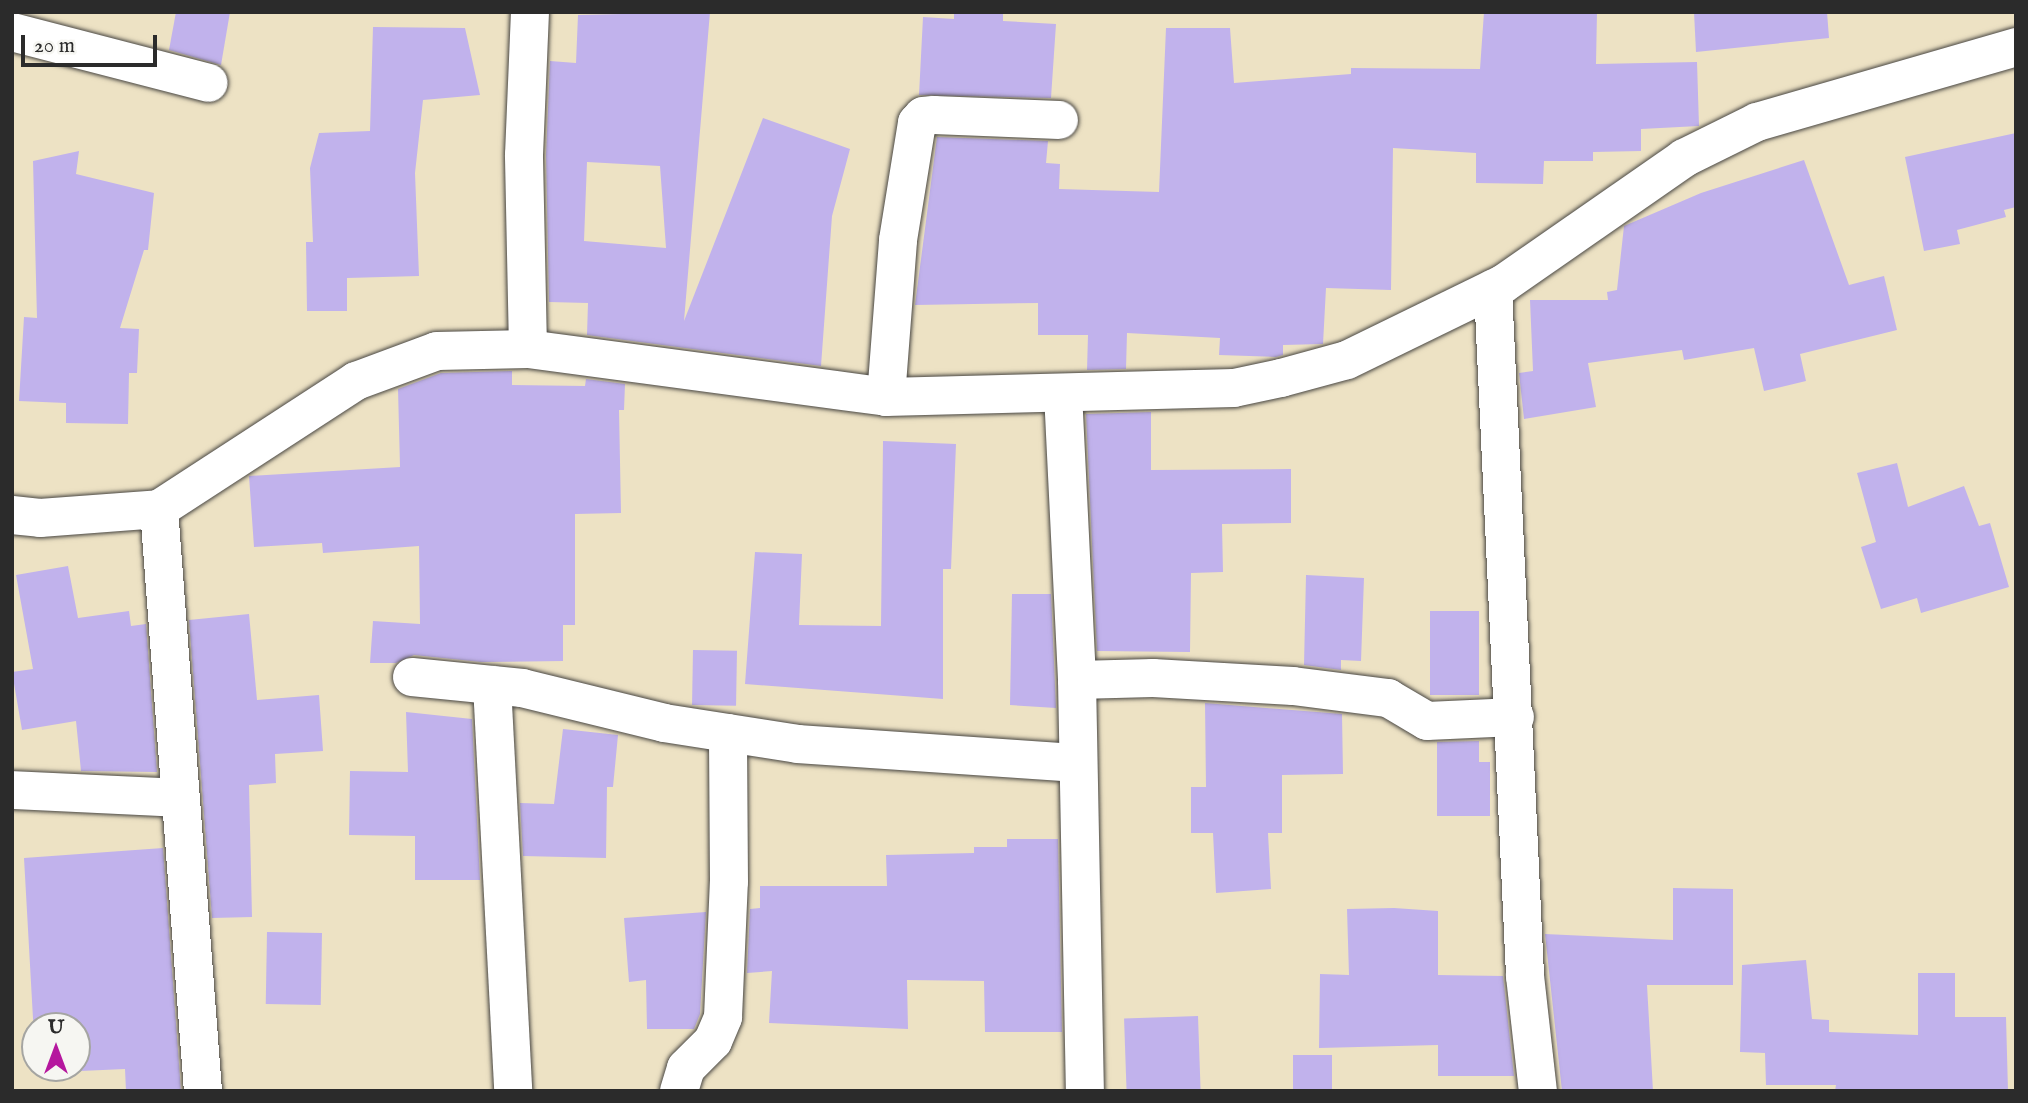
<!DOCTYPE html>
<html>
<head>
<meta charset="utf-8">
<style>
	body { margin:0 }
	#map { position:relative; width:2028px; height:1103px; overflow:hidden; background:#ede2c4; font-family:"IM FELL English",serif }
	div>[style] { position:absolute }
	.building>* { inset:0; background:#c1b2ec; transform-origin:0 0 }
	.roads { filter:drop-shadow(0 0 2px #484642) drop-shadow(0 0 2px #484642) }
	.street>* { height:38px; margin:-19px; padding:0 19px; transform-origin:19px; border-radius:19px; background:#fff }
	span { translate:-50% -50%; white-space:nowrap; text-align:center; line-height:1.15; -webkit-text-stroke:5px #f6f6f2; paint-order:stroke }
	.frame { position:absolute; inset:0; border:14px solid #2b2b2b; pointer-events:none }
	.north { position:absolute; left:21px; top:1012px; width:70px; height:70px; box-sizing:border-box; background:#f6f6f2; border:2px solid #a5a5a2; border-radius:50%; rotate:0deg; font-size:19px; font-weight:700; line-height:28px; text-align:center; color:#2b2b2b }
	.north::after { content:''; display:block; margin:auto; width:24px; height:32px; background:#b5179e; clip-path:polygon(50% 0,100% 100%,50% 72%,0 100%) }
	.scale { position:absolute; left:21px; top:35px; width:136px; height:32px; box-sizing:border-box; border:4px solid #2b2b2b; border-top:0; padding-left:9px; font-size:21px; line-height:24px; white-space:nowrap; color:#2b2b2b; -webkit-text-stroke:5px #f6f6f2; paint-order:stroke }
</style>
</head>
<body>
<div id="map">
	<div class="building">
		<i style="clip-path:polygon(176px 12px,230px 12px,221px 65px,169px 50px)"></i>
		<i style="clip-path:polygon(evenodd,710px 12px,684px 321px,763px 118px,850px 149px,832px 216px,821px 366px,587px 335px,588px 303px,549px 302px,546px 155px,550px 61px,576px 63px,578px 15px,710px 12px,587px 162px,660px 166px,666px 248px,584px 241px,587px 162px)"></i>
		<i style="clip-path:polygon(954px 12px,1003px 13px,1003px 21px,1056px 24px,1051px 98px,919px 95px,923px 17px,954px 19px)"></i>
		<i style="clip-path:polygon(1484px 12px,1597px 12px,1596px 64px,1697px 62px,1699px 126px,1641px 129px,1641px 151px,1593px 152px,1593px 161px,1544px 161px,1543px 184px,1476px 183px,1476px 153px,1393px 148px,1391px 290px,1326px 288px,1323px 344px,1283px 345px,1283px 355px,1276px 357px,1219px 355px,1220px 338px,1127px 333px,1126px 369px,1087px 370px,1088px 335px,1038px 335px,1038px 303px,915px 305px,937px 137px,1048px 141px,1046px 163px,1060px 164px,1059px 189px,1159px 192px,1166px 28px,1230px 28px,1234px 83px,1351px 74px,1351px 68px,1480px 69px)"></i>
		<i style="clip-path:polygon(1694px 12px,1827px 12px,1829px 38px,1696px 52px)"></i>
		<i style="clip-path:polygon(373px 27px,465px 28px,480px 95px,423px 100px,415px 173px,419px 276px,347px 278px,347px 311px,307px 311px,306px 242px,313px 242px,310px 168px,319px 133px,370px 131px)"></i>
		<i style="clip-path:polygon(2016px 133px,2016px 207px,2004px 210px,2006px 217px,1957px 230px,1960px 244px,1924px 251px,1905px 157px)"></i>
		<i style="clip-path:polygon(79px 151px,76px 174px,154px 193px,148px 250px,144px 250px,120px 328px,139px 329px,137px 373px,129px 373px,128px 424px,66px 423px,66px 403px,19px 401px,24px 317px,37px 318px,33px 161px)"></i>
		<i style="clip-path:polygon(1804px 160px,1849px 285px,1884px 276px,1897px 330px,1800px 354px,1806px 381px,1764px 391px,1754px 348px,1684px 360px,1682px 350px,1588px 363px,1596px 407px,1524px 419px,1519px 373px,1533px 371px,1530px 300px,1608px 300px,1607px 292px,1617px 290px,1624px 226px,1701px 193px)"></i>
		<i style="clip-path:polygon(512px 371px,512px 385px,585px 386px,586px 379px,625px 384px,624px 410px,619px 410px,621px 513px,575px 514px,575px 625px,563px 625px,563px 661px,481px 662px,414px 655px,396px 663px,370px 663px,373px 621px,420px 624px,419px 546px,323px 553px,322px 543px,254px 547px,249px 476px,400px 467px,398px 389px,441px 373px)"></i>
		<i style="clip-path:polygon(1151px 412px,1151px 470px,1291px 469px,1291px 523px,1222px 524px,1223px 572px,1191px 573px,1190px 652px,1097px 651px,1086px 414px)"></i>
		<i style="clip-path:polygon(883px 441px,956px 444px,951px 569px,943px 569px,943px 699px,745px 684px,755px 552px,802px 554px,799px 625px,881px 626px)"></i>
		<i style="clip-path:polygon(1897px 463px,1908px 507px,1964px 486px,1979px 526px,1990px 523px,2009px 587px,1921px 613px,1917px 598px,1881px 609px,1861px 547px,1876px 542px,1857px 473px)"></i>
		<i style="clip-path:polygon(68px 566px,78px 618px,129px 611px,131px 626px,146px 624px,157px 772px,81px 771px,76px 721px,22px 730px,12px 672px,33px 669px,16px 575px)"></i>
		<i style="clip-path:polygon(1306px 575px,1364px 578px,1361px 661px,1341px 660px,1341px 670px,1304px 665px)"></i>
		<i style="clip-path:polygon(1012px 594px,1051px 594px,1056px 708px,1010px 705px)"></i>
		<i style="left:1430px;top:611px;width:49px;height:84px"></i>
		<i style="clip-path:polygon(249px 614px,257px 700px,319px 695px,323px 751px,275px 754px,276px 783px,249px 785px,252px 917px,212px 918px,189px 620px)"></i>
		<i style="left:693px;top:650px;width:44px;height:55px;rotate:1deg"></i>
		<i style="clip-path:polygon(1205px 703px,1342px 714px,1343px 774px,1282px 775px,1282px 833px,1268px 833px,1271px 889px,1216px 893px,1213px 833px,1191px 833px,1191px 787px,1206px 787px)"></i>
		<i style="clip-path:polygon(406px 712px,472px 719px,480px 880px,415px 880px,415px 836px,349px 835px,350px 771px,408px 772px)"></i>
		<i style="clip-path:polygon(563px 729px,618px 735px,613px 787px,607px 787px,606px 858px,523px 856px,520px 803px,554px 804px)"></i>
		<i style="clip-path:polygon(1479px 741px,1479px 762px,1490px 762px,1490px 816px,1437px 816px,1437px 742px)"></i>
		<i style="clip-path:polygon(1007px 839px,1058px 839px,1062px 1032px,985px 1032px,984px 981px,907px 980px,908px 1029px,769px 1023px,772px 971px,747px 973px,750px 909px,760px 908px,760px 886px,887px 886px,886px 855px,974px 853px,974px 847px,1007px 847px)"></i>
		<i style="clip-path:polygon(163px 848px,181px 1091px,126px 1091px,125px 1069px,36px 1073px,35px 1068px,77px 1068px,77px 1026px,35px 1026px,35px 1054px,24px 858px)"></i>
		<i style="clip-path:polygon(1673px 888px,1733px 889px,1733px 985px,1647px 985px,1653px 1091px,1562px 1091px,1545px 934px,1673px 940px)"></i>
		<i style="clip-path:polygon(1394px 908px,1438px 911px,1438px 975px,1503px 976px,1514px 1076px,1438px 1076px,1438px 1045px,1319px 1048px,1320px 974px,1349px 975px,1347px 909px)"></i>
		<i style="clip-path:polygon(706px 912px,700px 1014px,694px 1029px,647px 1029px,646px 980px,629px 982px,624px 918px)"></i>
		<i style="left:267px;top:932px;width:55px;height:72px;rotate:1deg"></i>
		<i style="clip-path:polygon(1806px 960px,1812px 1019px,1829px 1020px,1829px 1032px,1918px 1035px,1918px 973px,1955px 973px,1955px 1017px,2006px 1017px,2008px 1091px,1835px 1091px,1836px 1085px,1766px 1085px,1765px 1053px,1740px 1052px,1742px 965px)"></i>
		<i style="left:1198px;top:1016px;width:75px;height:74px;rotate:88deg"></i>
		<i style="left:1332px;top:1055px;width:36px;height:39px;rotate:90deg"></i>
	</div>
	<div class="roads">
		<div class="street">
			<i style="left:12px;top:32px;width:203px;rotate:14.5deg"></i>
			<i style="left:1493px;top:289px;width:688px;rotate:87.33deg"></i>
			<i style="left:1525px;top:976px;width:116px;rotate:83.6deg"></i>
			<i style="left:528px;top:349px;width:194px;rotate:-91.2deg"></i>
			<i style="left:524px;top:155px;width:143px;rotate:-87.6deg"></i>
			<i style="left:1063px;top:393px;width:287px;rotate:87.2deg"></i>
			<i style="left:1077px;top:680px;width:411px;rotate:88.9deg"></i>
			<i style="left:886px;top:397px;width:157px;rotate:-85.6deg"></i>
			<i style="left:898px;top:240px;width:119px;rotate:-80.8deg"></i>
			<i style="left:917px;top:123px;width:9px;rotate:-49deg"></i>
			<i style="left:923px;top:116px;width:11px;rotate:-5deg"></i>
			<i style="left:934px;top:115px;width:125px;rotate:2.3deg"></i>
			<i style="left:159px;top:509px;width:584px;rotate:85.68deg"></i>
			<i style="left:12px;top:515px;width:28px;rotate:6deg"></i>
			<i style="left:40px;top:518px;width:119px;rotate:-4.3deg"></i>
			<i style="left:159px;top:509px;width:235px;rotate:-33deg"></i>
			<i style="left:356px;top:381px;width:86px;rotate:-20.3deg"></i>
			<i style="left:437px;top:351px;width:91px;rotate:-1.3deg"></i>
			<i style="left:528px;top:349px;width:361px;rotate:7.6deg"></i>
			<i style="left:886px;top:397px;width:348px;rotate:-1.5deg"></i>
			<i style="left:1234px;top:388px;width:48px;rotate:-12deg"></i>
			<i style="left:1281px;top:378px;width:68px;rotate:-15.3deg"></i>
			<i style="left:1347px;top:360px;width:174px;rotate:-26deg"></i>
			<i style="left:1503px;top:284px;width:221px;rotate:-34.8deg"></i>
			<i style="left:1684px;top:158px;width:81px;rotate:-26.3deg"></i>
			<i style="left:1757px;top:122px;width:270px;rotate:-16.1deg"></i>
			<i style="left:412px;top:677px;width:111px;rotate:5.7deg"></i>
			<i style="left:522px;top:688px;width:146px;rotate:13.8deg"></i>
			<i style="left:664px;top:723px;width:136px;rotate:8.9deg"></i>
			<i style="left:798px;top:744px;width:280px;rotate:3.9deg"></i>
			<i style="left:1077px;top:680px;width:76px;rotate:-1.5deg"></i>
			<i style="left:1153px;top:678px;width:140px;rotate:3.3deg"></i>
			<i style="left:1293px;top:686px;width:96px;rotate:7.2deg"></i>
			<i style="left:1388px;top:698px;width:45px;rotate:30.5deg"></i>
			<i style="left:1427px;top:721px;width:88px;rotate:-2.6deg"></i>
			<i style="left:492px;top:685px;width:407px;rotate:87deg"></i>
			<i style="left:12px;top:790px;width:167px;rotate:2.7deg"></i>
			<i style="left:679px;top:1091px;width:24px;rotate:-73deg"></i>
			<i style="left:686px;top:1068px;width:38px;rotate:-45deg"></i>
			<i style="left:713px;top:1041px;width:26px;rotate:-67deg"></i>
			<i style="left:723px;top:1017px;width:135px;rotate:-87.5deg"></i>
			<i style="left:729px;top:882px;width:149px;rotate:-90.4deg"></i>
		</div>
	</div>
	<div class="frame"></div>
	<div class="north">U</div>
	<div class="scale">20 m</div>
</div>
</body>
</html>
